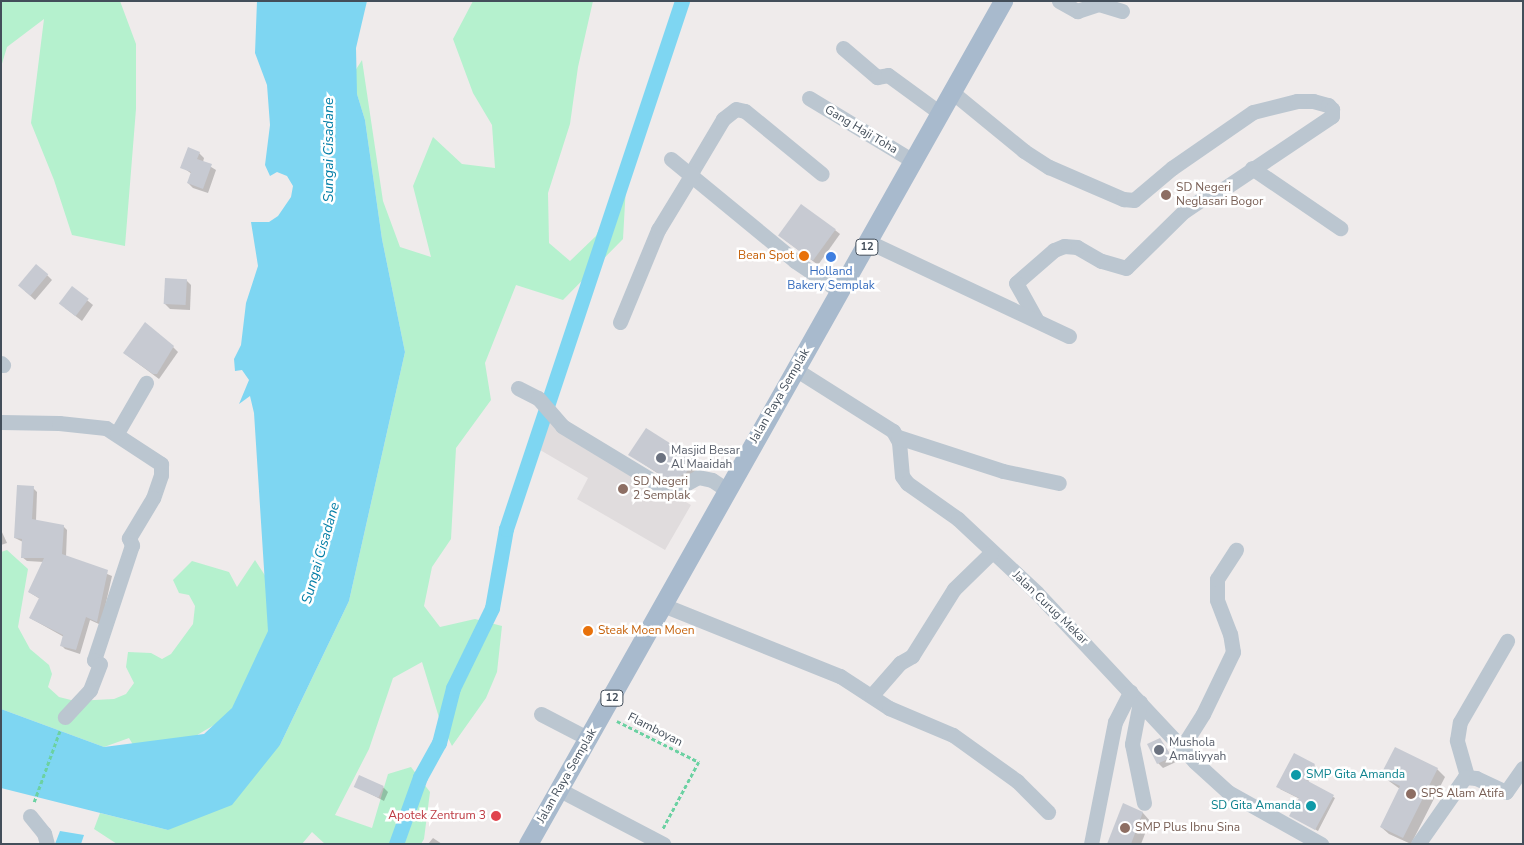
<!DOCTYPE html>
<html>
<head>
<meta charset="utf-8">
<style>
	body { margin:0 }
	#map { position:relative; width:1524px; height:845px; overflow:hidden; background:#efebeb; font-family:"Nunito Sans",sans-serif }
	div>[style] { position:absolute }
	.education>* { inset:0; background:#e0dcdd }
	.green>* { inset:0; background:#b5f1ce }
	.water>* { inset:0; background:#7ed6f2 }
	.shadow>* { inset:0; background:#0003 }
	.canal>* { height:15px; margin:-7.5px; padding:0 7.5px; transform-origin:7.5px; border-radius:7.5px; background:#7ed6f2 }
	.building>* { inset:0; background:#c7cad2; transform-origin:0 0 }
	.path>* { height:2.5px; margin-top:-1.25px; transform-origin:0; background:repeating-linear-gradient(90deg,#6bd1a2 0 4px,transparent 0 6.5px) }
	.minor>* { height:15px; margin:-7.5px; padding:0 7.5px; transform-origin:7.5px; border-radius:7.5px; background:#bbc6d0 }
	.major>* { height:19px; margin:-9.5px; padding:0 9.5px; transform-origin:9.5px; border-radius:9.5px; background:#a8bacd }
	.dots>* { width:14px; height:14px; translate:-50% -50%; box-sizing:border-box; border:2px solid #fff; border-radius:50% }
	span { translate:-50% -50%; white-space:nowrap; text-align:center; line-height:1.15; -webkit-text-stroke:5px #fff; paint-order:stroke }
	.shield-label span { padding:1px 4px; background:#fff; border:1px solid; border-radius:4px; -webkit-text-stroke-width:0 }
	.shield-label { font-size:11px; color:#434e5a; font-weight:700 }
	.street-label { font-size:12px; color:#434e5a }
	.education-label { font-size:12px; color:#785e54 }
	.left { translate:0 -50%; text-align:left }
	.food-label { font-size:12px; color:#c56008 }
	.right { translate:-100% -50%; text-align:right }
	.shop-label { font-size:12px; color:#366cbe }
	.worship-label { font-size:12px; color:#5b616d }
	.culture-label { font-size:12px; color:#0d838f }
	.health-label { font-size:12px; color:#be3a42 }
	.water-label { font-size:14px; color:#037ea6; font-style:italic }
	.frame { position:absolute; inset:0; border:2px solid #434e5a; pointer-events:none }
</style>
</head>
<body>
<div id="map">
	<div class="education">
		<i style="clip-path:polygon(549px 422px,691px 505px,665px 550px,577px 499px,588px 478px,535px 447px)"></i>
	</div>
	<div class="green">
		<i style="clip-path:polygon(1px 1px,120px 1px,136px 44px,136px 109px,125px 246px,72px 235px,54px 180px,31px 123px,44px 19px,7px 47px,1px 67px)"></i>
		<i style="clip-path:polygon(473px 1px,593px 1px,578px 67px,570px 124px,548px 193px,549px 243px,570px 261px,596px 236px,627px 168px,623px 239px,563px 300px,516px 285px,485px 363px,491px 400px,456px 448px,451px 539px,432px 567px,424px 606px,440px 627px,475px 619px,502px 626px,497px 672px,486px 698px,452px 746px,441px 724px,422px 662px,393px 678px,369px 749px,335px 815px,372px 828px,388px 774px,411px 767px,430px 792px,424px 839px,421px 844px,325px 844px,312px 832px,302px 844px,117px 844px,94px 829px,100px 813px,168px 830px,280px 745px,349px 601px,405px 352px,382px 239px,365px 120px,356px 91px,355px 71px,362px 60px,383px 201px,400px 247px,431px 257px,413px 186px,433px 137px,462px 164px,495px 168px,492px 125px,473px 93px,453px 39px)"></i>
		<i style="clip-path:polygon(7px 550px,28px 569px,18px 627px,30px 649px,49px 665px,52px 674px,48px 687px,59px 697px,75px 701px,114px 699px,126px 694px,134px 683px,126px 667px,128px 652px,151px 653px,162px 659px,171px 654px,193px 624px,195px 606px,189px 595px,179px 593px,173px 580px,192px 561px,229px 572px,237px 587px,255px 560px,286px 608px,238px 711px,175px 748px,136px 750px,129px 738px,104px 747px,1px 709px,1px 552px)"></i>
	</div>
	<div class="water">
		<i style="clip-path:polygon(257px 1px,367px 1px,356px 48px,357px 94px,365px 120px,382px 239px,405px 352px,349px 601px,280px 745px,232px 805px,168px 830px,1px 788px,1px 709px,104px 747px,204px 734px,232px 708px,268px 631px,254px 413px,250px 396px,239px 404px,249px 380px,242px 370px,235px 371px,234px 359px,241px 345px,246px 303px,258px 266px,251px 222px,269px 222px,278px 216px,291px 197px,293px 186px,287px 176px,277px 172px,270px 176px,265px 165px,270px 125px,267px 85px,255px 53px)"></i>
		<i style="clip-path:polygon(60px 831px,84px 835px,81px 844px,55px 844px)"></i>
	</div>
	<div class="shadow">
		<i style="clip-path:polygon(199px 153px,204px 158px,203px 162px,216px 170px,208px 193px,193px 188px,188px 183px,192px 174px,182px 167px)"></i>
		<i style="clip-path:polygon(835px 230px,840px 234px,818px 265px,785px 240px)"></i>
		<i style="clip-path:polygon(47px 275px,52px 280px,35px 300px,25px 291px)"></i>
		<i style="clip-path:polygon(186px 280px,191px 285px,190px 310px,170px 309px,165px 304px)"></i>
		<i style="clip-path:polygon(72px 288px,93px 305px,82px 321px,65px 308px)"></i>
		<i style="clip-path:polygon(173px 347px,178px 352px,159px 379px,124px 353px)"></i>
		<i style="clip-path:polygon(630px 455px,694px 460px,702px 468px,693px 481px,680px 488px)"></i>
		<i style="clip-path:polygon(33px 488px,37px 492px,36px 521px,63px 526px,67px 530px,66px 557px,112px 576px,101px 625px,90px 620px,80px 654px,65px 649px,61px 645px,64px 637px,30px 618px,40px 599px,29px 592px,44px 562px,27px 561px,22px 557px,23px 542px,15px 538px)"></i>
		<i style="clip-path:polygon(1px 530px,7px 543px,1px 545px)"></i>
		<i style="clip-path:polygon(1159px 739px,1176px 762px,1163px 768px,1158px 763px)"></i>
		<i style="clip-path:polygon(1314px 765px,1316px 767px,1308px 783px,1335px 798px,1318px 831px,1293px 817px,1300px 799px,1280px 789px)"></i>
		<i style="clip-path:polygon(1437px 769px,1445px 777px,1411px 844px,1389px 834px,1381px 827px,1400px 789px,1382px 776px)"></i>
		<i style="clip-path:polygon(355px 786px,383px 787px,388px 792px,384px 801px)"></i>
		<i style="clip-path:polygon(1124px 805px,1143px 813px,1150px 821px,1141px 844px,1109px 844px)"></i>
		<i style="clip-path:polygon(433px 838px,442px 844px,428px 844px)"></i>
	</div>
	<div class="canal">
		<i style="left:396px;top:844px;width:71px;rotate:-70.3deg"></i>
		<i style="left:420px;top:777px;width:39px;rotate:-61deg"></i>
		<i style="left:439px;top:743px;width:57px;rotate:-75.7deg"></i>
		<i style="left:453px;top:688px;width:89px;rotate:-64deg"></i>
		<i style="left:492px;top:608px;width:80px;rotate:-80deg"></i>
		<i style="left:506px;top:529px;width:557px;rotate:-71.57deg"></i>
	</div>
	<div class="building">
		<i style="clip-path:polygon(188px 147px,200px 152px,197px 159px,212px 164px,203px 189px,187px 183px,191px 172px,180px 168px)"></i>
		<i style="left:801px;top:204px;width:43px;height:39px;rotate:36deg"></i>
		<i style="left:36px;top:264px;width:16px;height:28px;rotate:40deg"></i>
		<i style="left:165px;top:278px;width:22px;height:26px;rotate:3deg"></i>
		<i style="left:72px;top:286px;width:21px;height:22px;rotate:37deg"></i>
		<i style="clip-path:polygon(145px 322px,174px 346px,157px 374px,153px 374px,123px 353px)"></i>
		<i style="clip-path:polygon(646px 428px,695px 459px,686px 473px,671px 481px,628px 455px)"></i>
		<i style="clip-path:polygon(17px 485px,34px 486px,32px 519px,64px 525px,62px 554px,108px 570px,97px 622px,86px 617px,76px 650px,60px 646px,63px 635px,29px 618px,39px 598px,28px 592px,44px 558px,21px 558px,22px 539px,14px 538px)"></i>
		<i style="clip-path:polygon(1160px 738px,1172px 757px,1157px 764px,1147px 744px)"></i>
		<i style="clip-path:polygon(1395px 747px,1438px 768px,1403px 838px,1380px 827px,1400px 786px,1380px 776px)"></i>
		<i style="clip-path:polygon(1294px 753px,1315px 764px,1306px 780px,1334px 795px,1315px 830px,1289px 816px,1299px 798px,1276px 787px)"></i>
		<i style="left:359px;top:775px;width:27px;height:13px;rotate:24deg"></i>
		<i style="clip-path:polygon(1123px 803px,1143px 812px,1131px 844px,1107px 844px)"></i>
	</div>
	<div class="path">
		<i style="left:617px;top:721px;width:92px;rotate:26.6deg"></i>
		<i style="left:699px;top:762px;width:76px;rotate:118.2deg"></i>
		<i style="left:34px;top:802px;width:77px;rotate:-70.1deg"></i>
	</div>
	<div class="minor">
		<i style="left:1059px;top:1px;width:21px;rotate:29deg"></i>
		<i style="left:1077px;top:11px;width:23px;rotate:-18deg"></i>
		<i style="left:1099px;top:4px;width:24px;rotate:17deg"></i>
		<i style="left:843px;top:48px;width:45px;rotate:40.5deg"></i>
		<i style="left:877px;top:77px;width:11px;rotate:-10deg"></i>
		<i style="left:888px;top:75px;width:64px;rotate:36.2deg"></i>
		<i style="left:952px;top:92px;width:93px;rotate:39.3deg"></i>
		<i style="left:1024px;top:151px;width:30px;rotate:33deg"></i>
		<i style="left:1049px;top:167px;width:81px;rotate:23.4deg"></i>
		<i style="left:1123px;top:199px;width:11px;rotate:5deg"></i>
		<i style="left:1134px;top:200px;width:50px;rotate:-40.1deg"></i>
		<i style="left:1172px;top:168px;width:98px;rotate:-34.7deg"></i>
		<i style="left:1253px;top:112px;width:45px;rotate:-14deg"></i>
		<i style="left:1297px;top:101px;width:16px"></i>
		<i style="left:1313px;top:101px;width:16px;rotate:15deg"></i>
		<i style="left:1328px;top:105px;width:6px;rotate:45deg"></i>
		<i style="left:1332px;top:109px;width:7px;rotate:90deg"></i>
		<i style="left:1332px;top:116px;width:143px;rotate:146.1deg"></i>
		<i style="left:1213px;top:196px;width:8px;rotate:173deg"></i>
		<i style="left:1205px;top:197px;width:25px;rotate:146deg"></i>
		<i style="left:1184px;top:211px;width:81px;rotate:135.5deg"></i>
		<i style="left:1126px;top:268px;width:26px;rotate:-164deg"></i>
		<i style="left:1101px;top:261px;width:28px;rotate:-150deg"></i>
		<i style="left:1077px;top:247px;width:13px;rotate:-176deg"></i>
		<i style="left:1064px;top:246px;width:11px;rotate:158deg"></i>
		<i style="left:1054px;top:250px;width:50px;rotate:139deg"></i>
		<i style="left:1016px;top:283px;width:41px;rotate:60.9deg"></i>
		<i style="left:809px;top:98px;width:122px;rotate:31.2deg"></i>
		<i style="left:671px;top:159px;width:161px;rotate:39.4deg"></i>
		<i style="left:795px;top:261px;width:55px;rotate:34deg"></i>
		<i style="left:1252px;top:168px;width:107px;rotate:34.3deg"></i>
		<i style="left:691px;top:173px;width:63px;rotate:-59.3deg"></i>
		<i style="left:723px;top:119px;width:16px;rotate:-38deg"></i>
		<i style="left:736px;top:109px;width:9px;rotate:13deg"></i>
		<i style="left:745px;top:111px;width:99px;rotate:39.3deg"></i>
		<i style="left:869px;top:242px;width:221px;rotate:25.2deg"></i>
		<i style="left:620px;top:322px;width:100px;rotate:-67.6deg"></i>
		<i style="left:658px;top:230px;width:66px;rotate:-58.7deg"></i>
		<i style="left:1px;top:363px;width:3px;rotate:45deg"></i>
		<i style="left:795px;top:369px;width:116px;rotate:32.3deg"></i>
		<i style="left:893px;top:431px;width:13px;rotate:61deg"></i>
		<i style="left:899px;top:442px;width:34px;rotate:85deg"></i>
		<i style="left:902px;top:476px;width:9px;rotate:54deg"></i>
		<i style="left:907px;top:483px;width:62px;rotate:35.2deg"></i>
		<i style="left:958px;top:519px;width:108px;rotate:43.1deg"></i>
		<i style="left:1037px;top:593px;width:231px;rotate:46.9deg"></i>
		<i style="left:1195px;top:762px;width:45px;rotate:42.3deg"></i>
		<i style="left:1228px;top:792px;width:107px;rotate:29.2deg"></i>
		<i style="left:518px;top:388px;width:22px;rotate:27deg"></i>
		<i style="left:538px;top:398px;width:37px;rotate:49deg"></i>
		<i style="left:562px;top:426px;width:127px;rotate:31.2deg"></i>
		<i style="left:671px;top:492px;width:31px;rotate:-29deg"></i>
		<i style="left:698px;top:477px;width:14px;rotate:12deg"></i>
		<i style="left:712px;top:480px;width:18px;rotate:34deg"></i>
		<i style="left:1px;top:422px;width:58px;rotate:1deg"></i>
		<i style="left:59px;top:423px;width:47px;rotate:6.1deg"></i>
		<i style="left:106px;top:428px;width:66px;rotate:33.2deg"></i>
		<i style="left:161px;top:464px;width:11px;rotate:90deg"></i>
		<i style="left:161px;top:475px;width:24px;rotate:109deg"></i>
		<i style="left:153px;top:498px;width:47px;rotate:121deg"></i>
		<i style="left:129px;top:538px;width:8px;rotate:67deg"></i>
		<i style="left:132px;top:545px;width:121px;rotate:108.3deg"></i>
		<i style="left:94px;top:660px;width:7px;rotate:34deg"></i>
		<i style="left:100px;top:664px;width:28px;rotate:111deg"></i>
		<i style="left:90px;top:690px;width:37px;rotate:133deg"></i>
		<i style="left:117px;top:433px;width:58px;rotate:-59.9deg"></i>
		<i style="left:898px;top:437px;width:110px;rotate:17.9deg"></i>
		<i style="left:1003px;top:471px;width:57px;rotate:12.1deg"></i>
		<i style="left:663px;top:605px;width:191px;rotate:21.9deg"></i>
		<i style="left:840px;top:676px;width:59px;rotate:33.1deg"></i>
		<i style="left:889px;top:708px;width:69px;rotate:22.9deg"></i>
		<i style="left:953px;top:735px;width:79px;rotate:35.7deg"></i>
		<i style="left:1017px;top:781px;width:44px;rotate:45deg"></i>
		<i style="left:872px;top:695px;width:43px;rotate:-48.8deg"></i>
		<i style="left:900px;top:663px;width:14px;rotate:-30deg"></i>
		<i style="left:912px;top:656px;width:79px;rotate:-57.9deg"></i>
		<i style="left:954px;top:589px;width:52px;rotate:-44.2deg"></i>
		<i style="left:1140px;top:702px;width:43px;rotate:100.8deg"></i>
		<i style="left:1132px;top:744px;width:60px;rotate:78.5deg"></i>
		<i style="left:541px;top:714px;width:54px;rotate:27.5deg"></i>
		<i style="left:1181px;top:749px;width:41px;rotate:-57.8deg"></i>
		<i style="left:1203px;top:714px;width:69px;rotate:-64.2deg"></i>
		<i style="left:1233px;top:652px;width:18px;rotate:-99deg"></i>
		<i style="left:1230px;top:634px;width:36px;rotate:-111deg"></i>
		<i style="left:1217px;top:600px;width:21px;rotate:-90deg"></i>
		<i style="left:1217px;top:579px;width:35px;rotate:-57deg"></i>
		<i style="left:1467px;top:776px;width:37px;rotate:-106deg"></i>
		<i style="left:1457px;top:740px;width:18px;rotate:-81deg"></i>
		<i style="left:1460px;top:722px;width:94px;rotate:-59.9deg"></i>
		<i style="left:558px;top:789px;width:119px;rotate:27.6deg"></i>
		<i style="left:30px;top:816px;width:22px;rotate:51deg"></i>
		<i style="left:44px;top:833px;width:11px;rotate:75deg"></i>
		<i style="left:1091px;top:844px;width:124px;rotate:-78.9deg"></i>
		<i style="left:1115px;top:722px;width:34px;rotate:-63deg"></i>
		<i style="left:1418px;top:844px;width:82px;rotate:-55deg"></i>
		<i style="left:1465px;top:777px;width:11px;rotate:5deg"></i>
		<i style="left:1476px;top:778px;width:33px;rotate:25deg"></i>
		<i style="left:1506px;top:792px;width:29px;rotate:-55deg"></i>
	</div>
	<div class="major">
		<i style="left:528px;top:844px;width:968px;rotate:-60.6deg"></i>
	</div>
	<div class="dots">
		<i style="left:1166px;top:195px;background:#8d6e63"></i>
		<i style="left:804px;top:256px;background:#e8710a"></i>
		<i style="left:831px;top:257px;background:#3f7fe0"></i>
		<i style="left:661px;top:458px;background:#6b7280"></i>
		<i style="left:623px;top:489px;background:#8d6e63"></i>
		<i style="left:588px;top:631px;background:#e8710a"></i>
		<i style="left:1159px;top:750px;background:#6b7280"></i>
		<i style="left:1296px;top:775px;background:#0f9aa8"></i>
		<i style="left:1411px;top:794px;background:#8d6e63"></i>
		<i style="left:1311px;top:806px;background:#0f9aa8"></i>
		<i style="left:496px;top:816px;background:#e0444e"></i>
		<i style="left:1125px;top:828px;background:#8d6e63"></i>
	</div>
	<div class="shield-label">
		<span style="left:867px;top:247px">12</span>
		<span style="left:612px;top:698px">12</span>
	</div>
	<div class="street-label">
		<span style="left:861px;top:130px;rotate:31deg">Gang Haji Toha</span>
		<span style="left:780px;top:396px;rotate:-60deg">Jalan Raya Semplak</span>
		<span style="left:1050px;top:608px;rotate:44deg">Jalan Curug Mekar</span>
		<span style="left:655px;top:730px;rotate:27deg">Flamboyan</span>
		<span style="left:567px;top:776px;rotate:-60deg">Jalan Raya Semplak</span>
	</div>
	<div class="education-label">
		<span class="left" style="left:1176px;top:195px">SD Negeri<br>Neglasari Bogor</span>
		<span class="left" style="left:633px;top:489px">SD Negeri<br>2 Semplak</span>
		<span class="left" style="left:1421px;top:794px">SPS Alam Atifa</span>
		<span class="left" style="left:1135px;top:828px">SMP Plus Ibnu Sina</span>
	</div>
	<div class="food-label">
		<span class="right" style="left:794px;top:256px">Bean Spot</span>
		<span class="left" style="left:598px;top:631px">Steak Moen Moen</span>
	</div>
	<div class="shop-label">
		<span style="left:831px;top:279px">Holland<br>Bakery Semplak</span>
	</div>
	<div class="worship-label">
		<span class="left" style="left:671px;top:458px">Masjid Besar<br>Al Maaidah</span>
		<span class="left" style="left:1169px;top:750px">Mushola<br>Amaliyyah</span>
	</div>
	<div class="culture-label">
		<span class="left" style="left:1306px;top:775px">SMP Gita Amanda</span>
		<span class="right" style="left:1301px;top:806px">SD Gita Amanda</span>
	</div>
	<div class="health-label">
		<span class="right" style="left:486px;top:816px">Apotek Zentrum 3</span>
	</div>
	<div class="water-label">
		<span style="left:329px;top:150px;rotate:-90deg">Sungai Cisadane</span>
		<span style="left:321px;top:553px;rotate:-74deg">Sungai Cisadane</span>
	</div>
	<div class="frame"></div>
</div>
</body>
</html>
